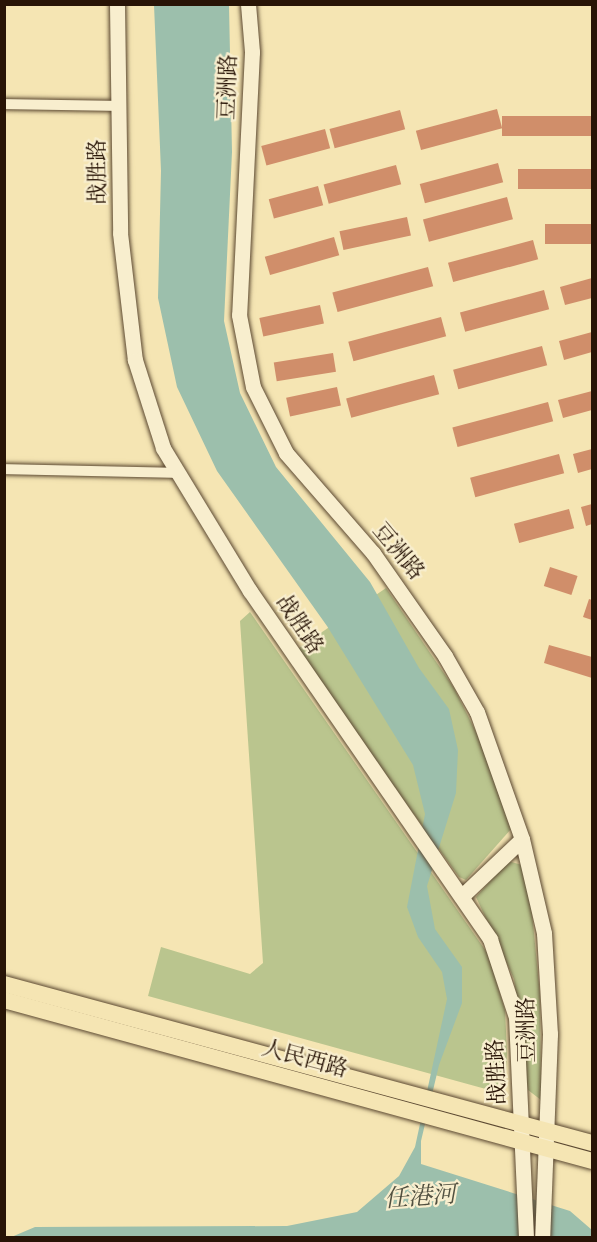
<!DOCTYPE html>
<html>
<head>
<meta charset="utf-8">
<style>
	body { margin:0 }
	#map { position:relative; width:597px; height:1242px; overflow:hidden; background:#f5e5b3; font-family:"EB Garamond","Noto Serif SC",serif }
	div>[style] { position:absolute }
	.green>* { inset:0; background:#bac58e }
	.water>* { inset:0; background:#9cbfac }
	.building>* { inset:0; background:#d08e6a; transform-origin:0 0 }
	.roads { filter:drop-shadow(0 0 2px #5b4831) drop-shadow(0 0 2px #5b4831) }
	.street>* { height:10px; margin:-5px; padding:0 5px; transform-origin:5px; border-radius:5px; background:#f8eece }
	.secondary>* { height:15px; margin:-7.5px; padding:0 7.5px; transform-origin:7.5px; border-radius:7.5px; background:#f8eece }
	.primary>* { height:16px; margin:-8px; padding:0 8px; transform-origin:8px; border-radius:8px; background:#f5e5b3 }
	span { translate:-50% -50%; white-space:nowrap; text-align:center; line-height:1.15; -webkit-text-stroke:4.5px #f8eece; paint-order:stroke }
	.street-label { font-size:22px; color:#281406 }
	.water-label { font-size:24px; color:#515040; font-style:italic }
	.frame { position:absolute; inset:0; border:6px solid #281406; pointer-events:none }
</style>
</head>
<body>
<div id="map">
	<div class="green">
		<i style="clip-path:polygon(386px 588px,454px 688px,478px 736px,511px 829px,466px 880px,459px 877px,296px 650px)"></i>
		<i style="clip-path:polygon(250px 612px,488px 954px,505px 1010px,507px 1052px,506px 1075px,493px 1091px,148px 996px,161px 947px,250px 974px,263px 963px,240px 621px)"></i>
		<i style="clip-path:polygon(508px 861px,522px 865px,531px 903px,540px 995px,541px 1100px,528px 1090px,514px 979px,476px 897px)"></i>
	</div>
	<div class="water">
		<i style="clip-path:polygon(154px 5px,229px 5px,232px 152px,224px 321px,240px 393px,276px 467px,370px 582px,419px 668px,449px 709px,458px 750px,456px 793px,427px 886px,435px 929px,462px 967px,462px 1003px,439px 1065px,421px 1141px,421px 1164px,570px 1211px,592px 1230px,592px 1237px,9px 1238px,35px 1227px,287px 1226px,357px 1212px,399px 1176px,415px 1147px,447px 999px,442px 972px,418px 937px,407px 907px,425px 814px,413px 765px,327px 626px,217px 471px,177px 387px,158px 298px,161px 171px)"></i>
	</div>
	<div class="building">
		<i style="left:497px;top:109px;width:20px;height:84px;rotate:75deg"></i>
		<i style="left:400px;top:110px;width:20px;height:73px;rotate:75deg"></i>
		<i style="left:592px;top:116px;width:20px;height:90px;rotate:90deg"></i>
		<i style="left:325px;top:129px;width:20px;height:66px;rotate:75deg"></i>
		<i style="left:498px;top:163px;width:20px;height:81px;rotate:75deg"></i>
		<i style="left:396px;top:165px;width:20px;height:75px;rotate:75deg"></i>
		<i style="left:592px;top:169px;width:20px;height:74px;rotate:90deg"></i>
		<i style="left:318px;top:186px;width:20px;height:51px;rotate:75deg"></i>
		<i style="left:507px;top:197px;width:23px;height:87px;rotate:75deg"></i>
		<i style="left:407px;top:217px;width:19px;height:69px;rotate:78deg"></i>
		<i style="left:592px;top:224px;width:20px;height:47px;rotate:90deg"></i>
		<i style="left:334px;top:237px;width:19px;height:72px;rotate:74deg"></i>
		<i style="left:533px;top:240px;width:20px;height:88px;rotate:75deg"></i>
		<i style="left:428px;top:267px;width:20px;height:99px;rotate:75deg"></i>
		<i style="clip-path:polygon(592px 278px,592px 298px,565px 305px,560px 287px)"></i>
		<i style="left:544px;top:290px;width:20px;height:87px;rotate:75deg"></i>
		<i style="left:320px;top:305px;width:19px;height:62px;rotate:78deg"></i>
		<i style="left:441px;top:317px;width:20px;height:96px;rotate:75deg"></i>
		<i style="clip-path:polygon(592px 332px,592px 352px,564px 360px,559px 341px)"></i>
		<i style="left:542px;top:346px;width:20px;height:92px;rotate:75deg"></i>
		<i style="left:333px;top:353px;width:19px;height:60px;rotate:81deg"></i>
		<i style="left:434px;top:375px;width:20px;height:91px;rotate:75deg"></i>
		<i style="left:337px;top:387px;width:19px;height:52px;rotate:78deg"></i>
		<i style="clip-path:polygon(592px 391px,592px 410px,563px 418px,558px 400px)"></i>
		<i style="left:548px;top:402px;width:20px;height:99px;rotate:75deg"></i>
		<i style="clip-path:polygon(592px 449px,592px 469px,578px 473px,573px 454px)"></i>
		<i style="left:559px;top:454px;width:20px;height:92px;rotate:75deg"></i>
		<i style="clip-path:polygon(592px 504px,592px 524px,586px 526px,581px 507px)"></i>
		<i style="left:569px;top:509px;width:20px;height:57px;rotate:75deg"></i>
		<i style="left:550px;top:567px;width:29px;height:20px;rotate:18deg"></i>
		<i style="clip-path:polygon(589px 599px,592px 600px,592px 620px,583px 617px)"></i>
		<i style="clip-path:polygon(549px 645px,592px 657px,592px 678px,544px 663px)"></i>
	</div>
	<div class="roads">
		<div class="street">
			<i style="left:4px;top:104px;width:114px;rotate:1deg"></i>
			<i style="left:4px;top:469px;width:174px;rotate:1.3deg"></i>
		</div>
		<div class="secondary">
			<i style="left:117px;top:4px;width:229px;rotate:89.2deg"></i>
			<i style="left:120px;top:233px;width:128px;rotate:83.3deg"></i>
			<i style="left:135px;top:360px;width:92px;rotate:72.3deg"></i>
			<i style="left:163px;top:448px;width:167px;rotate:58.7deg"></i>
			<i style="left:250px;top:591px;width:423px;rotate:55.4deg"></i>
			<i style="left:490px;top:939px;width:82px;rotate:71.6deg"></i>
			<i style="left:516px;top:1017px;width:221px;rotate:87.4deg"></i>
			<i style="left:248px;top:4px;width:48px;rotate:85.2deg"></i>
			<i style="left:252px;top:52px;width:263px;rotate:92.8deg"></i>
			<i style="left:239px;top:315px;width:73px;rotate:79deg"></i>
			<i style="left:253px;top:387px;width:74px;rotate:63.4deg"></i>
			<i style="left:286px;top:453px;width:133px;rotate:49deg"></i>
			<i style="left:373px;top:553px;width:126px;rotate:55deg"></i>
			<i style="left:445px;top:656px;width:64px;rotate:60.3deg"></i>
			<i style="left:477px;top:712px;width:135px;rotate:70.5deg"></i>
			<i style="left:522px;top:839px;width:97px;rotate:76.8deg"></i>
			<i style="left:544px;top:933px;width:101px;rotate:86.6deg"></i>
			<i style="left:550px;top:1034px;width:204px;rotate:92.2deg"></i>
			<i style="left:463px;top:895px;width:81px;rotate:-43.5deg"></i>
		</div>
		<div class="primary">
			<i style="left:4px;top:984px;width:609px;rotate:15.13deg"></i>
			<i style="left:4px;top:1000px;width:610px;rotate:15.31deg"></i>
		</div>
	</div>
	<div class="street-label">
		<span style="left:227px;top:87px;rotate:-88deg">豆洲路</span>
		<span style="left:97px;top:172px;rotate:-91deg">战胜路</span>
		<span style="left:399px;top:551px;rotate:50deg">豆洲路</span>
		<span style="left:300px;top:624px;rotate:56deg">战胜路</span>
		<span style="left:526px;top:1030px;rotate:-91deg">豆洲路</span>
		<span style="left:305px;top:1058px;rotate:15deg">人民西路</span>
		<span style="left:496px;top:1072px;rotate:-93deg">战胜路</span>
	</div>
	<div class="water-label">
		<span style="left:420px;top:1196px;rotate:-4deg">任港河</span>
	</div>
	<div class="frame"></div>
</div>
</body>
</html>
